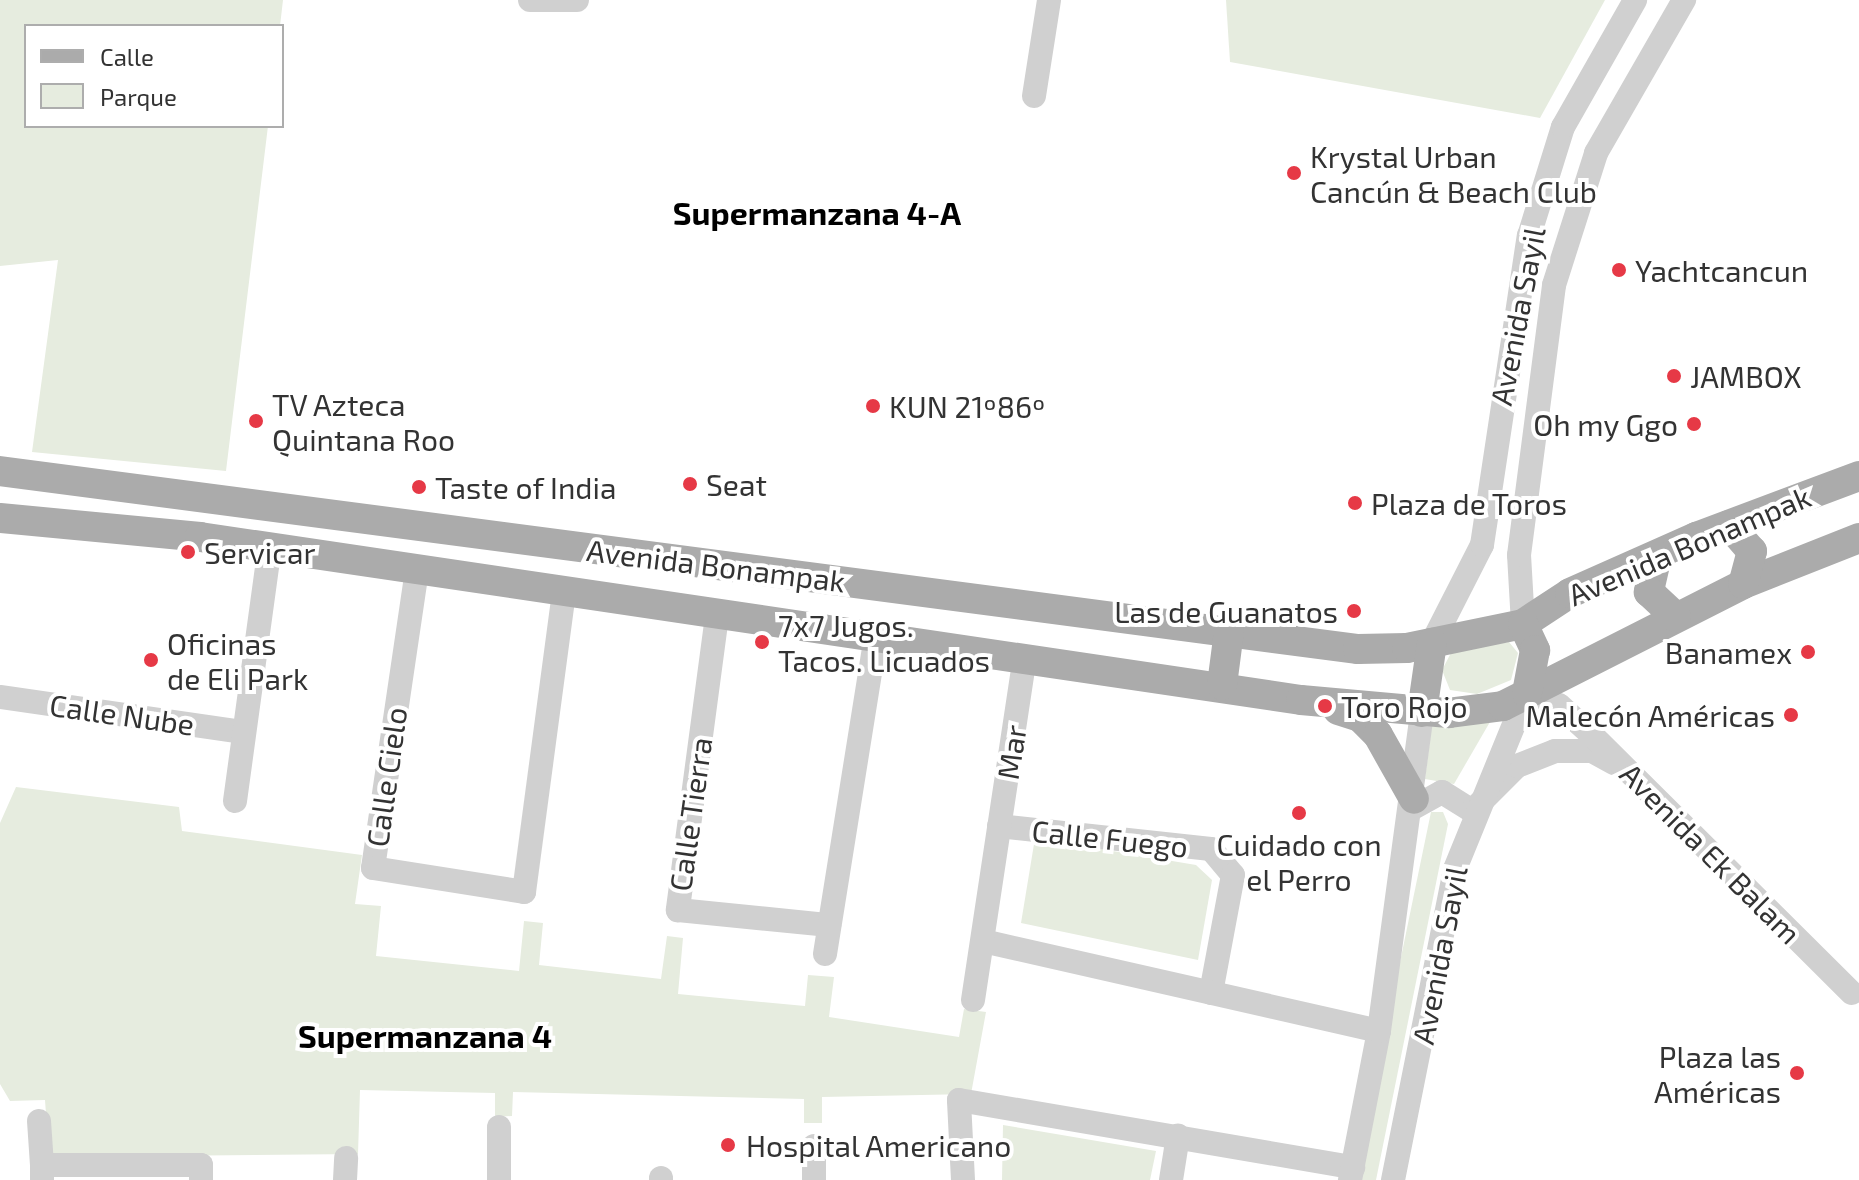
<!DOCTYPE html>
<html>
<head>
<meta charset="utf-8">
<style>
	body { margin:0 }
	#map { position:relative; width:1859px; height:1180px; overflow:hidden; background:#fff; font-family:"Exo 2",sans-serif }
	div>[style] { position:absolute }
	.green>* { inset:0; background:#e6ecdf }
	.minor>* { height:24px; margin:-12px; padding:0 12px; transform-origin:12px; border-radius:12px; background:#d0d0d0 }
	.major>* { height:30px; margin:-15px; padding:0 15px; transform-origin:15px; border-radius:15px; background:#ababab }
	.dots>* { width:22px; height:22px; translate:-50% -50%; box-sizing:border-box; border:4px solid #fff; border-radius:50% }
	span { translate:-50% -50%; white-space:nowrap; text-align:center; line-height:1.15; -webkit-text-stroke:8px #fff; paint-order:stroke }
	.poi-label { font-size:30px; color:#333 }
	.left { translate:0 -50%; text-align:left }
	.right { translate:-100% -50%; text-align:right }
	.street-label { font-size:30px; color:#333 }
	.neighbourhood-label { font-size:32px; color:#000; font-weight:700 }
	.legend { position:absolute; left:24px; top:24px; width:260px; height:104px; box-sizing:border-box; background:#fff; border:2px solid #adadad; margin:0; padding:10px 14px; list-style:none; font-size:24px; color:#333 }
	.legend li { display:flex; align-items:center; gap:16px; height:40px }
	.legend b { width:40px; border:2px solid #adadad }
</style>
</head>
<body>
<div id="map">
	<div class="green">
		<i style="clip-path:polygon(0 0,283px 0,280px 26px,26px 26px,26px 126px,268px 126px,226px 471px,32px 452px,58px 260px,0 266px)"></i>
		<i style="clip-path:polygon(1226px 0,1605px 0,1540px 118px,1230px 62px)"></i>
		<i style="clip-path:polygon(1509px 642px,1518px 653px,1511px 680px,1477px 694px,1450px 690px,1442px 670px,1452px 651px)"></i>
		<i style="clip-path:polygon(1494px 715px,1454px 784px,1425px 779px,1433px 716px)"></i>
		<i style="clip-path:polygon(16px 787px,179px 807px,182px 831px,362px 855px,355px 904px,381px 906px,376px 956px,519px 971px,524px 921px,543px 923px,539px 965px,661px 979px,667px 936px,683px 938px,678px 994px,805px 1006px,808px 975px,834px 977px,829px 1017px,959px 1037px,964px 1009px,986px 1012px,971px 1094px,822px 1097px,822px 1123px,804px 1123px,804px 1099px,513px 1092px,512px 1116px,495px 1117px,495px 1093px,360px 1090px,358px 1154px,49px 1157px,45px 1100px,10px 1101px,0 1084px,0 823px)"></i>
		<i style="clip-path:polygon(1431px 812px,1443px 812px,1448px 824px,1376px 1180px,1355px 1180px)"></i>
		<i style="clip-path:polygon(1035px 838px,1196px 865px,1212px 880px,1198px 960px,1021px 923px)"></i>
		<i style="clip-path:polygon(1003px 1125px,1156px 1151px,1150px 1180px,1002px 1180px)"></i>
	</div>
	<div class="minor">
		<i style="left:530px;top:0;width:47px"></i>
		<i style="left:1034px;top:96px;width:97px;rotate:-81.1deg"></i>
		<i style="left:417px;top:570px;width:301px;rotate:98.4deg"></i>
		<i style="left:373px;top:868px;width:153px;rotate:9deg"></i>
		<i style="left:524px;top:892px;width:301px;rotate:-82.4deg"></i>
		<i style="left:717px;top:616px;width:297px;rotate:97.6deg"></i>
		<i style="left:678px;top:910px;width:152px;rotate:5.7deg"></i>
		<i style="left:1523px;top:624px;width:69px;rotate:-93.3deg"></i>
		<i style="left:1519px;top:555px;width:272px;rotate:-82.6deg"></i>
		<i style="left:1554px;top:285px;width:139px;rotate:-72.3deg"></i>
		<i style="left:1596px;top:153px;width:177px;rotate:-60.1deg"></i>
		<i style="left:1432px;top:643px;width:110px;rotate:-63deg"></i>
		<i style="left:1482px;top:545px;width:313px;rotate:-81.4deg"></i>
		<i style="left:1529px;top:236px;width:114px;rotate:-72.7deg"></i>
		<i style="left:1563px;top:127px;width:146px;rotate:-60.4deg"></i>
		<i style="left:0;top:697px;width:246px;rotate:8.2deg"></i>
		<i style="left:235px;top:801px;width:256px;rotate:-82.2deg"></i>
		<i style="left:1413px;top:808px;width:33px;rotate:-29deg"></i>
		<i style="left:1442px;top:792px;width:36px;rotate:32deg"></i>
		<i style="left:1472px;top:811px;width:64px;rotate:-45deg"></i>
		<i style="left:1517px;top:766px;width:41px;rotate:-21.5deg"></i>
		<i style="left:1555px;top:751px;width:37px"></i>
		<i style="left:1592px;top:751px;width:25px;rotate:29deg"></i>
		<i style="left:999px;top:826px;width:213px;rotate:6.2deg"></i>
		<i style="left:1211px;top:849px;width:34px;rotate:50deg"></i>
		<i style="left:1233px;top:875px;width:120px;rotate:100.6deg"></i>
		<i style="left:983px;top:941px;width:406px;rotate:12.8deg"></i>
		<i style="left:825px;top:954px;width:321px;rotate:-80.9deg"></i>
		<i style="left:973px;top:1000px;width:346px;rotate:-81.4deg"></i>
		<i style="left:39px;top:1121px;width:44px;rotate:86.1deg"></i>
		<i style="left:42px;top:1180px;width:15px;rotate:-90deg"></i>
		<i style="left:42px;top:1165px;width:159px"></i>
		<i style="left:201px;top:1165px;width:15px;rotate:90deg"></i>
		<i style="left:345px;top:1180px;width:22px;rotate:-87deg"></i>
		<i style="left:499px;top:1180px;width:53px;rotate:-90deg"></i>
		<i style="left:661px;top:1180px;width:2px;rotate:-90deg"></i>
		<i style="left:814px;top:1180px;width:34px;rotate:-90deg"></i>
		<i style="left:963px;top:1180px;width:80px;rotate:-92.9deg"></i>
		<i style="left:959px;top:1100px;width:400px;rotate:9.7deg"></i>
		<i style="left:1171px;top:1180px;width:45px;rotate:-81deg"></i>
		<i style="left:1350px;top:1180px;width:152px;rotate:-79deg"></i>
		<i style="left:1379px;top:1031px;width:322px;rotate:-82.3deg"></i>
		<i style="left:1393px;top:1180px;width:317px;rotate:-78.7deg"></i>
		<i style="left:1455px;top:869px;width:190px;rotate:-67.8deg"></i>
		<i style="left:1527px;top:693px;width:34px;rotate:21deg"></i>
		<i style="left:1559px;top:705px;width:45px;rotate:42.3deg"></i>
		<i style="left:1592px;top:735px;width:366px;rotate:44.8deg"></i>
	</div>
	<div class="major">
		<i style="left:0;top:471px;width:1370px;rotate:7.47deg"></i>
		<i style="left:1358px;top:649px;width:49px;rotate:-1.2deg"></i>
		<i style="left:1407px;top:648px;width:118px;rotate:-11.7deg"></i>
		<i style="left:1523px;top:624px;width:56px;rotate:-33.4deg"></i>
		<i style="left:1570px;top:593px;width:138px;rotate:-24deg"></i>
		<i style="left:1696px;top:537px;width:174px;rotate:-20.5deg"></i>
		<i style="left:0;top:518px;width:201px;rotate:5.4deg"></i>
		<i style="left:200px;top:537px;width:1113px;rotate:8.42deg"></i>
		<i style="left:1301px;top:700px;width:148px;rotate:5.1deg"></i>
		<i style="left:1448px;top:713px;width:55px;rotate:-7.3deg"></i>
		<i style="left:1503px;top:706px;width:269px;rotate:-26.9deg"></i>
		<i style="left:1743px;top:584px;width:125px;rotate:-21.6deg"></i>
		<i style="left:1729px;top:525px;width:35px;rotate:49deg"></i>
		<i style="left:1752px;top:551px;width:34px;rotate:105deg"></i>
		<i style="left:1657px;top:556px;width:37px;rotate:103deg"></i>
		<i style="left:1649px;top:592px;width:37px;rotate:43deg"></i>
		<i style="left:1523px;top:624px;width:29px;rotate:65deg"></i>
		<i style="left:1535px;top:650px;width:44px;rotate:100.5deg"></i>
		<i style="left:1222px;top:685px;width:54px;rotate:-82.6deg"></i>
		<i style="left:1338px;top:710px;width:23px;rotate:18deg"></i>
		<i style="left:1360px;top:717px;width:25px;rotate:45deg"></i>
		<i style="left:1378px;top:735px;width:73px;rotate:60.6deg"></i>
		<i style="left:1422px;top:712px;width:70px;rotate:-81.8deg"></i>
	</div>
	<div class="dots">
		<i style="left:1294px;top:173px;background:#e63946"></i>
		<i style="left:1619px;top:270px;background:#e63946"></i>
		<i style="left:1674px;top:376px;background:#e63946"></i>
		<i style="left:873px;top:406px;background:#e63946"></i>
		<i style="left:256px;top:421px;background:#e63946"></i>
		<i style="left:1694px;top:424px;background:#e63946"></i>
		<i style="left:690px;top:484px;background:#e63946"></i>
		<i style="left:419px;top:487px;background:#e63946"></i>
		<i style="left:1355px;top:503px;background:#e63946"></i>
		<i style="left:188px;top:552px;background:#e63946"></i>
		<i style="left:1354px;top:611px;background:#e63946"></i>
		<i style="left:762px;top:642px;background:#e63946"></i>
		<i style="left:1808px;top:652px;background:#e63946"></i>
		<i style="left:151px;top:660px;background:#e63946"></i>
		<i style="left:1325px;top:706px;background:#e63946"></i>
		<i style="left:1791px;top:715px;background:#e63946"></i>
		<i style="left:1299px;top:813px;background:#e63946"></i>
		<i style="left:1797px;top:1073px;background:#e63946"></i>
		<i style="left:728px;top:1145px;background:#e63946"></i>
	</div>
	<div class="poi-label">
		<span class="left" style="left:1310px;top:173px">Krystal Urban<br>Cancún &amp; Beach Club</span>
		<span class="left" style="left:1635px;top:270px">Yachtcancun</span>
		<span class="left" style="left:1690px;top:376px">JAMBOX</span>
		<span class="left" style="left:272px;top:421px">TV Azteca<br>Quintana Roo</span>
		<span class="left" style="left:889px;top:406px">KUN 21º86º</span>
		<span class="right" style="left:1678px;top:424px">Oh my Ggo</span>
		<span class="left" style="left:706px;top:484px">Seat</span>
		<span class="left" style="left:435px;top:487px">Taste of India</span>
		<span class="left" style="left:1371px;top:503px">Plaza de Toros</span>
		<span class="left" style="left:204px;top:552px">Servicar</span>
		<span class="right" style="left:1338px;top:611px">Las de Guanatos</span>
		<span class="left" style="left:778px;top:642px">7x7 Jugos.<br>Tacos. Licuados</span>
		<span class="left" style="left:167px;top:660px">Oficinas<br>de Eli Park</span>
		<span class="right" style="left:1792px;top:652px">Banamex</span>
		<span class="left" style="left:1341px;top:706px">Toro Rojo</span>
		<span class="right" style="left:1775px;top:715px">Malecón Américas</span>
		<span style="left:1299px;top:861px">Cuidado con<br>el Perro</span>
		<span class="right" style="left:1781px;top:1073px">Plaza las<br>Américas</span>
		<span class="left" style="left:746px;top:1145px">Hospital Americano</span>
	</div>
	<div class="street-label">
		<span style="left:1517px;top:316px;rotate:-79deg">Avenida Sayil</span>
		<span style="left:1689px;top:545px;rotate:-23deg">Avenida Bonampak</span>
		<span style="left:716px;top:565px;rotate:7deg">Avenida Bonampak</span>
		<span style="left:122px;top:714px;rotate:8deg">Calle Nube</span>
		<span style="left:1011px;top:752px;rotate:-81deg">Mar</span>
		<span style="left:386px;top:777px;rotate:-82deg">Calle Cielo</span>
		<span style="left:690px;top:814px;rotate:-82deg">Calle Tierra</span>
		<span style="left:1110px;top:838px;rotate:6deg">Calle Fuego</span>
		<span style="left:1711px;top:853px;rotate:45deg">Avenida Ek Balam</span>
		<span style="left:1439px;top:955px;rotate:-79deg">Avenida Sayil</span>
	</div>
	<div class="neighbourhood-label">
		<span style="left:817px;top:212px">Supermanzana 4-A</span>
		<span style="left:425px;top:1035px">Supermanzana 4</span>
	</div>
	<ul class="legend">
	<li><b style="height:10px;background:#ababab"></b>Calle</li>
	<li><b style="height:22px;background:#e6ecdf"></b>Parque</li>
	</ul>
</div>
</body>
</html>
